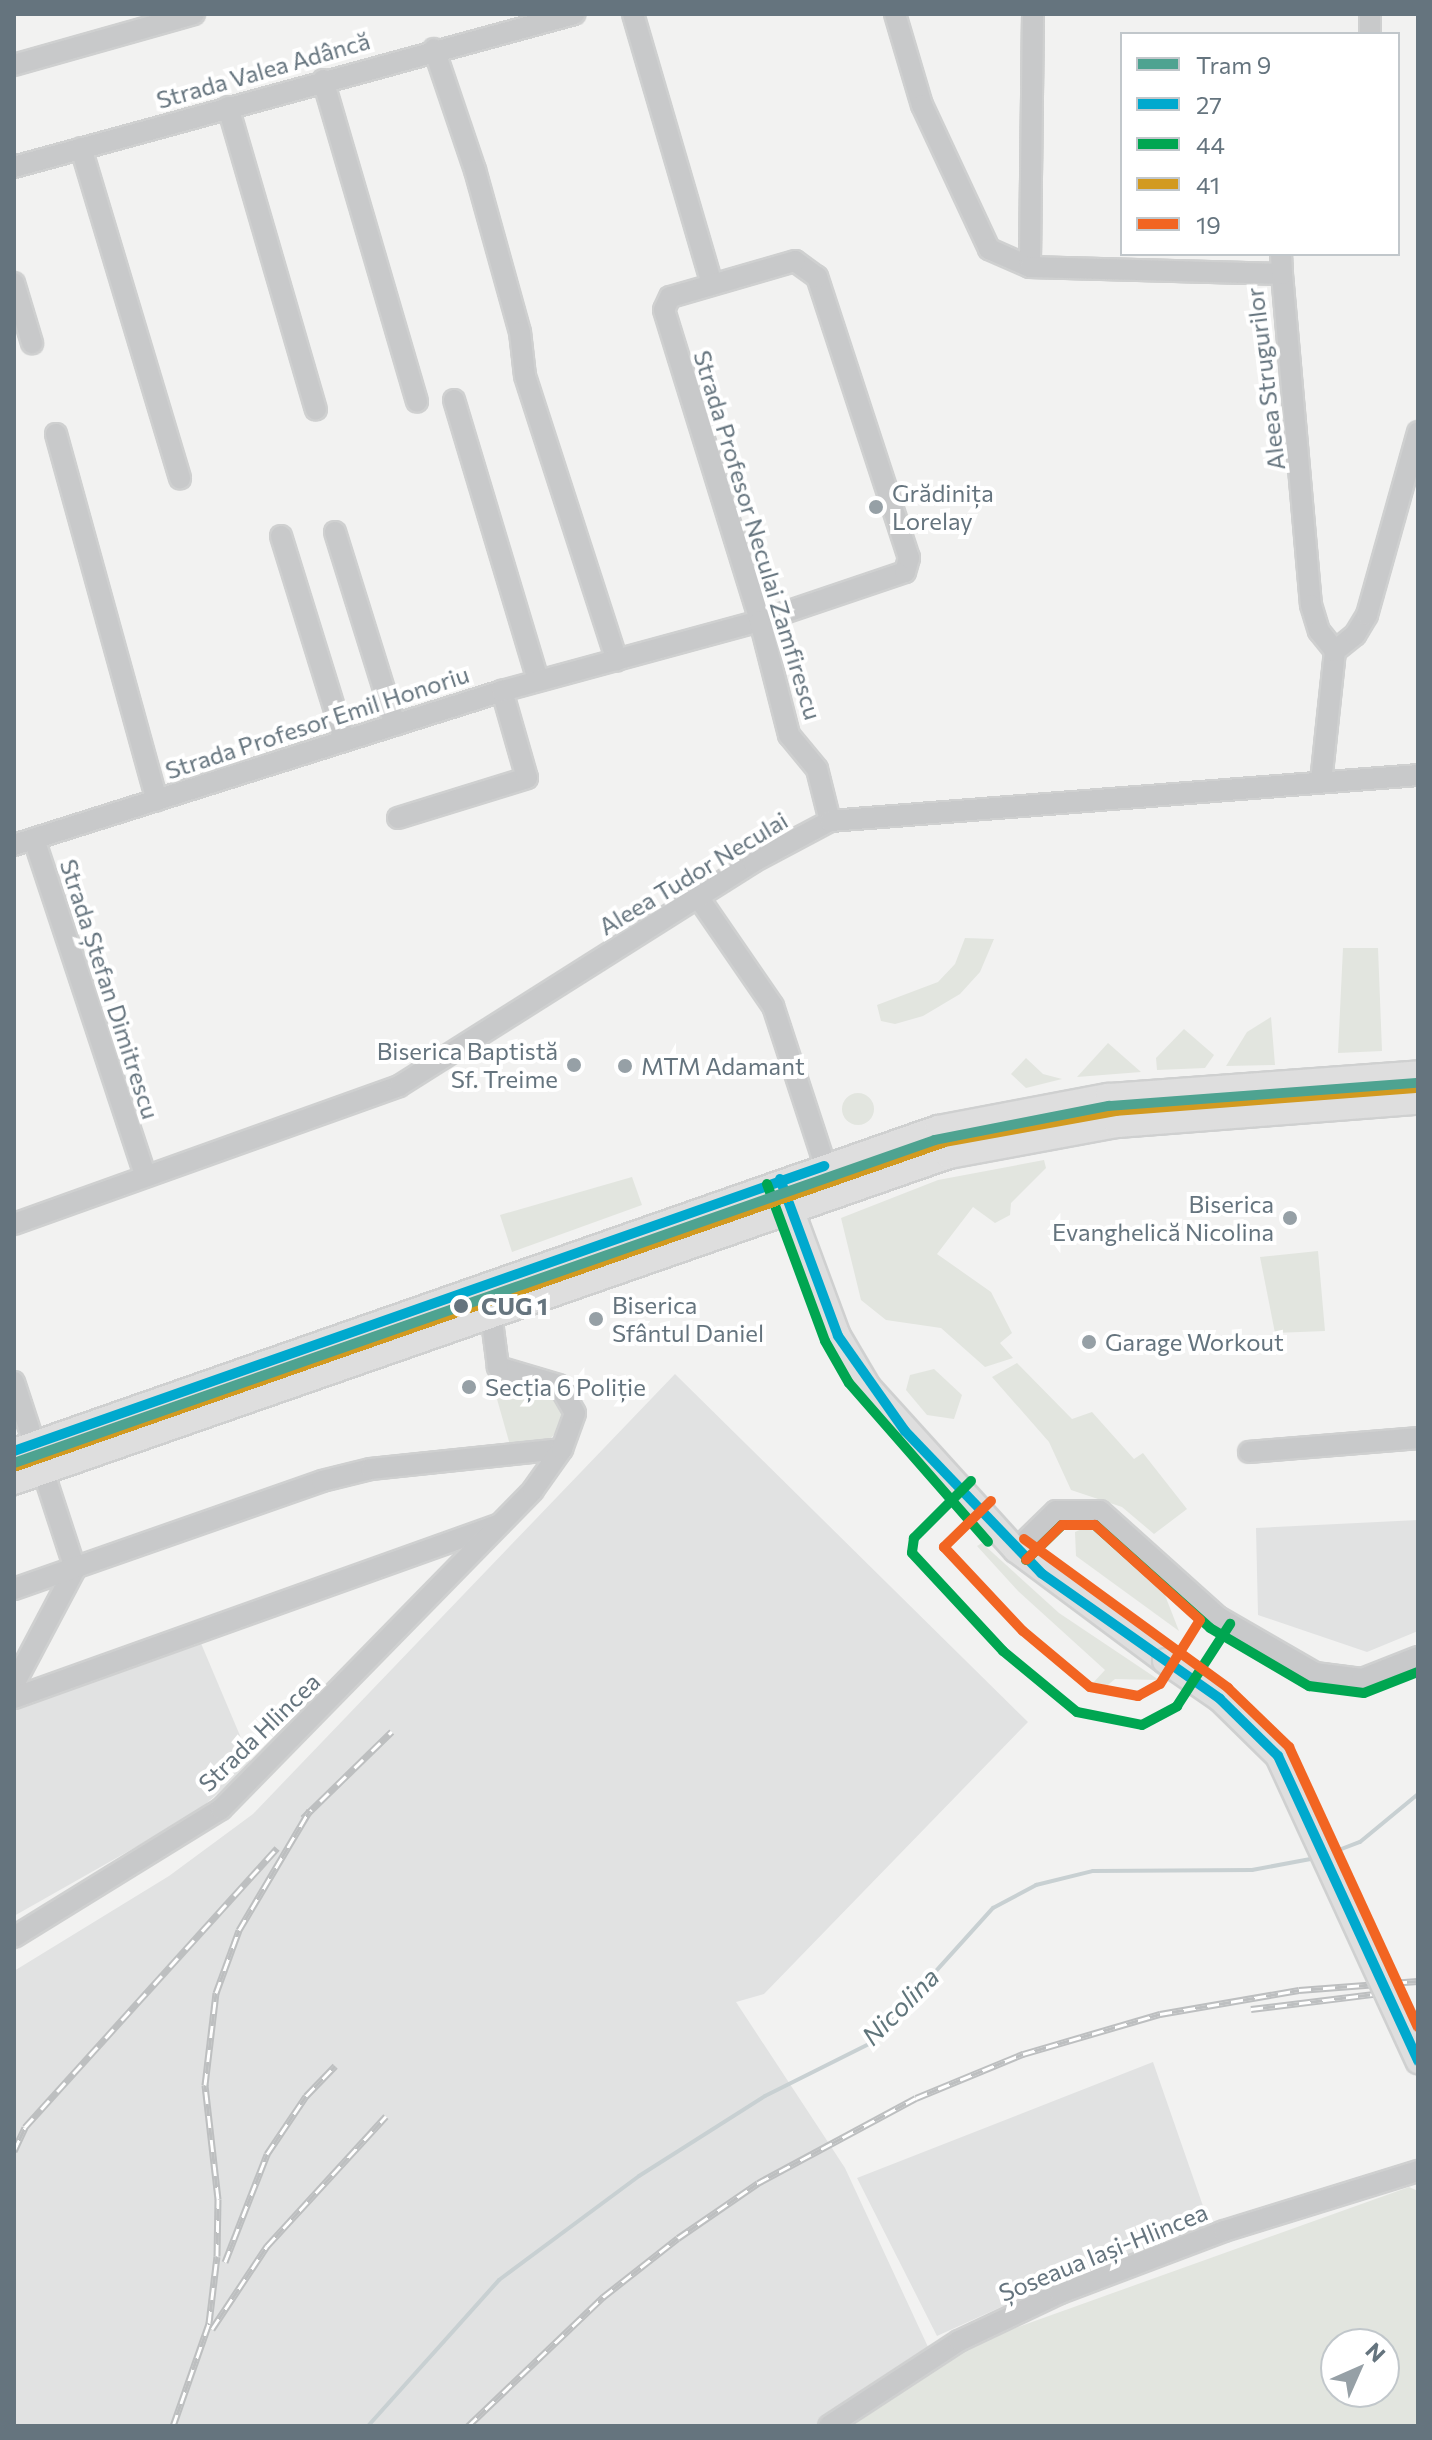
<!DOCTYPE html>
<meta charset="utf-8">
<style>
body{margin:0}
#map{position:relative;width:1432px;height:2440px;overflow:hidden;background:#f2f2f1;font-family:Commissioner,sans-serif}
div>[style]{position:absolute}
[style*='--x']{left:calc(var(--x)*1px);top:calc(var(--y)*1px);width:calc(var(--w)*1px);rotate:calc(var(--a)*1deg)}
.built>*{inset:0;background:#e1e2e2}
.green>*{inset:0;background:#e2e5df}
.round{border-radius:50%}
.stream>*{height:4px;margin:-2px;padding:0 2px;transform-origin:2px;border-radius:2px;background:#c8d0d2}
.roads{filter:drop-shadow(2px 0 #cfd0d0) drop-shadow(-2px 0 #cfd0d0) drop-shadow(0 2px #cfd0d0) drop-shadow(0 -2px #cfd0d0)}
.minor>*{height:20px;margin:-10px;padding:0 10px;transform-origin:10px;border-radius:10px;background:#c8c9ca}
.major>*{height:24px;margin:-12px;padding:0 12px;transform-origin:12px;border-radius:12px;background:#dedede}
.rail>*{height:7px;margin-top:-3.5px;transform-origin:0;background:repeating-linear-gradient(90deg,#fff 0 12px,#bdbfc0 0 24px);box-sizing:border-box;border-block:2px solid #bdbfc0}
.bridges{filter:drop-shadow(2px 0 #cfd0d0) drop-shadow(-2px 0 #cfd0d0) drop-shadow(0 2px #cfd0d0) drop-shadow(0 -2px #cfd0d0)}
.major-bridge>*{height:24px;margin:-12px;padding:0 12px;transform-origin:12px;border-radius:12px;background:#dedede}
.bus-1>*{height:10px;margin:-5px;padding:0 5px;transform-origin:5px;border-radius:5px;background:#00a9ce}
.bus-2>*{height:10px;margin:-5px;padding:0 5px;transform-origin:5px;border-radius:5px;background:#00a651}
.bus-3>*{height:10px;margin:-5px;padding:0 5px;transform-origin:5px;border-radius:5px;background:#d29a20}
.bus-4>*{height:10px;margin:-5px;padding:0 5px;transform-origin:5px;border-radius:5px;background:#f26522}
.tram-1>*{height:10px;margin:-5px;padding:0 5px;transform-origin:5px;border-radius:5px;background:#4ea391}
.dots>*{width:22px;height:22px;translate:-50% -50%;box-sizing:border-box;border:4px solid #fff;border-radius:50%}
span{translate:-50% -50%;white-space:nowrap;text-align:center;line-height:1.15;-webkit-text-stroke:8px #fff;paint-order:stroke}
.street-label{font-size:24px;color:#65747e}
.poi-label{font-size:24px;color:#65747e}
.left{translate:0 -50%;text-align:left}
.right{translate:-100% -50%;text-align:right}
.stop-label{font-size:24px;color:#65747e;font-weight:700}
.water-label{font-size:26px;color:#60757b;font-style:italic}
.frame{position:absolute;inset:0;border:16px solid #65747e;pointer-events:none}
.legend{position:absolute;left:1120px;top:32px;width:280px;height:224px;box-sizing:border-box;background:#fff;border:2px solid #c1c7cb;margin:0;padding:10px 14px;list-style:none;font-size:24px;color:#65747e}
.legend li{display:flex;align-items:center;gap:16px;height:40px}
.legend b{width:40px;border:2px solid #c1c7cb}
.north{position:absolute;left:1320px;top:2328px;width:80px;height:80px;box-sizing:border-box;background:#fff;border:2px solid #c1c7cb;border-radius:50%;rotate:45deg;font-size:22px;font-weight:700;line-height:32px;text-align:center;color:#65747e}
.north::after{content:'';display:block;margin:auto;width:28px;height:36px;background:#96a0a6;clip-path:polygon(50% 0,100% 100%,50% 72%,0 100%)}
</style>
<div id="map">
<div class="built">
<div style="clip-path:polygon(675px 1374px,1028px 1722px,764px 1994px,736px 2002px,845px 2168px,935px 2362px,833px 2426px,14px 2426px,14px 1971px,169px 1876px,253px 1814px)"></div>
<div style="clip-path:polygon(1418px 1520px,1418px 1631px,1367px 1652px,1258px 1615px,1256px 1528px)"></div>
<div style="clip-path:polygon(200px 1641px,252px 1764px,194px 1814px,14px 1916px,14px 1706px)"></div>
<div style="clip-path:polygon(1153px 2062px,1211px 2229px,1043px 2288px,937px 2336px,857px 2178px)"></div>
</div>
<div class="green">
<div style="clip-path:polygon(965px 938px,994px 939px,980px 972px,960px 994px,923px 1016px,895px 1024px,881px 1021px,877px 1005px,938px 982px,955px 964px)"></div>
<div style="clip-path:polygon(1343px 948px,1378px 948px,1382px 1051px,1338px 1053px)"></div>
<div style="clip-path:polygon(1271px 1017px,1275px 1065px,1226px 1066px,1247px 1032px)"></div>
<div style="clip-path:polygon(1184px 1029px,1214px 1055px,1205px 1068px,1157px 1070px,1156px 1058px)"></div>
<div style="clip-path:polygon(1108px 1043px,1141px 1072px,1077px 1077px)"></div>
<div style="clip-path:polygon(1026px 1058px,1043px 1074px,1062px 1079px,1026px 1088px,1011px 1074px)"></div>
<div class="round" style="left:842px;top:1093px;width:32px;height:32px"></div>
<div style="clip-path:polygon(1044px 1160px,1046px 1168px,1011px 1203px,1010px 1215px,995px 1223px,973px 1207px,937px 1254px,991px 1292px,1012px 1333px,1000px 1343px,1013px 1358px,985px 1367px,941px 1328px,886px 1320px,861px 1300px,841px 1218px,938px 1180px)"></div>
<div style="clip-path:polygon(632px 1177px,642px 1205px,512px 1252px,500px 1215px)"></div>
<div style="clip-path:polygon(1318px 1251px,1325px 1331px,1275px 1333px,1260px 1257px)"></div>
<div style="clip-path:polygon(1017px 1363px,1072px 1419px,1092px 1412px,1134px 1459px,1143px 1453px,1187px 1509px,1154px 1534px,1122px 1507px,1071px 1490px,1049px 1442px,992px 1377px)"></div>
<div style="clip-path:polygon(934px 1369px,962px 1395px,954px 1419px,927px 1415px,906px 1390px,910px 1375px)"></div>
<div style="clip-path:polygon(510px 1383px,549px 1391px,560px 1400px,566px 1424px,543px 1445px,510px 1445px,493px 1385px)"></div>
<div style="clip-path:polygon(1095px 1523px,1122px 1541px,1161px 1585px,1179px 1631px,1076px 1556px,1075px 1532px)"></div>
<div style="clip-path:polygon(982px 1543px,1059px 1613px,1159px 1680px,1115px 1679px,1103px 1689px,1092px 1684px,1105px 1670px,1018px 1591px,977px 1546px)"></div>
<div style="clip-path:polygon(evenodd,1409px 2187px,1418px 2191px,1418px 2426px,835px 2426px,962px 2347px,1409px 2187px,1336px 2344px,1384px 2344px,1384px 2392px,1336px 2392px,1336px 2344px)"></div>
</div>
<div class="stream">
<div style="--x:1331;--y:1853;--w:31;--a:-21"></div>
<div style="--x:1360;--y:1842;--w:75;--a:-39.6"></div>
<div style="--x:368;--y:2426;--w:196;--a:-48.1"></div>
<div style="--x:499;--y:2280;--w:174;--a:-36.6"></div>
<div style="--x:639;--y:2176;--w:149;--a:-32.4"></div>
<div style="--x:765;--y:2096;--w:119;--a:-26.6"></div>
<div style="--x:871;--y:2043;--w:182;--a:-47.9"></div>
<div style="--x:993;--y:1908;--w:49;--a:-28.1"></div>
<div style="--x:1036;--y:1885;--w:59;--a:-13.8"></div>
<div style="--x:1093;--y:1871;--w:159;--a:-0.4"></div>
<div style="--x:1252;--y:1870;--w:65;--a:-10.6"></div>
</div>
<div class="roads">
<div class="minor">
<div style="--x:633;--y:14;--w:281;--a:73.7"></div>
<div style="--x:895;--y:14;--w:95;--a:73.5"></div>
<div style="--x:922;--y:105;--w:159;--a:65"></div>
<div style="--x:989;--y:249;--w:45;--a:23.7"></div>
<div style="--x:1033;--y:14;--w:253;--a:90.7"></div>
<div style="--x:1030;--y:267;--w:252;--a:1.6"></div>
<div style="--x:1282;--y:274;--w:332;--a:85"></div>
<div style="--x:1311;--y:605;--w:27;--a:73"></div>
<div style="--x:1319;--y:631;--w:26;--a:51"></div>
<div style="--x:1335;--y:651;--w:131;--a:96.1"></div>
<div style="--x:1370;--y:34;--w:20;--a:-90"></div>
<div style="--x:434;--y:49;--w:128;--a:71.3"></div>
<div style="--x:475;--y:170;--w:168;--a:74.5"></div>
<div style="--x:520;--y:332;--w:44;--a:83.5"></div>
<div style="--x:525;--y:376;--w:299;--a:72.1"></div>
<div style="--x:14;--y:65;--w:187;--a:-15.8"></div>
<div style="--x:323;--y:80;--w:335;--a:73.7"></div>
<div style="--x:228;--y:107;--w:315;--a:73.8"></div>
<div style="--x:81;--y:148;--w:345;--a:73.3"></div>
<div style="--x:14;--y:167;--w:581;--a:-15.28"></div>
<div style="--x:1281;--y:254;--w:20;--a:87"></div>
<div style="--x:14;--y:283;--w:63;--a:73.3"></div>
<div style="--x:454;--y:400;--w:292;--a:73.3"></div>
<div style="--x:56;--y:434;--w:380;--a:74.6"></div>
<div style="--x:335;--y:532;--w:202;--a:72.7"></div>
<div style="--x:281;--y:536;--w:214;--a:72.8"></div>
<div style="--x:1335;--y:651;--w:26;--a:-39"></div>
<div style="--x:1355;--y:635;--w:23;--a:-59"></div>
<div style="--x:1367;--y:615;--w:190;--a:-74.4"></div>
<div style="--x:398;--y:818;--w:135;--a:-17.2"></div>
<div style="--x:527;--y:778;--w:91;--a:-106"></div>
<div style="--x:34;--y:839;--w:353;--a:71.7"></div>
<div style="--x:14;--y:845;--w:512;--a:-17.51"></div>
<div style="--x:502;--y:691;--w:267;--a:-15.2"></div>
<div style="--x:760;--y:621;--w:153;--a:-18.7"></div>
<div style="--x:905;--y:572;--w:15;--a:-74"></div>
<div style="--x:909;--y:558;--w:296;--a:-108.1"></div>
<div style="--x:817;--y:277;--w:27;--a:-144"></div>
<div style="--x:795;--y:261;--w:130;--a:163.9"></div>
<div style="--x:670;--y:297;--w:14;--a:115"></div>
<div style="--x:664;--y:310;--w:325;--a:72.8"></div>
<div style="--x:760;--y:621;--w:118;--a:75.7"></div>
<div style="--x:789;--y:735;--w:44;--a:50.5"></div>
<div style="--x:817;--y:769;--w:54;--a:76"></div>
<div style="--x:698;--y:897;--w:132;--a:55.5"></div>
<div style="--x:773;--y:1006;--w:197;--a:71.9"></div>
<div style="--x:14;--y:1224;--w:409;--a:-19.7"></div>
<div style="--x:399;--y:1086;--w:419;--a:-32.3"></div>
<div style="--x:753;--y:862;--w:87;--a:-28"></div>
<div style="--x:830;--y:821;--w:590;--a:-4.47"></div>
<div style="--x:14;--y:1382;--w:197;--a:71.9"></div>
<div style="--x:75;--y:1569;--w:130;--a:117.9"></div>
<div style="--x:1249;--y:1452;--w:170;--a:-4.7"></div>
<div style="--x:1016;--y:1550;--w:56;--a:-44.3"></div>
<div style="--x:1056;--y:1511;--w:44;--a:0"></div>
<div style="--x:1100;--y:1511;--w:159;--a:41.9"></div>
<div style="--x:1218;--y:1617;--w:112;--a:30"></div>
<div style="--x:1315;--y:1673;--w:47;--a:7.3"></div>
<div style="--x:1362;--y:1679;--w:60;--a:-21.4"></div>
<div style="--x:14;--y:1589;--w:326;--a:-19.3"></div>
<div style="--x:322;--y:1481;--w:50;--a:-13.8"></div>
<div style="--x:371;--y:1469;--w:192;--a:-6"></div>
<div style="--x:14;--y:1698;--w:516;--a:-19.7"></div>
<div style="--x:14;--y:1937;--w:243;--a:-31.7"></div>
<div style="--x:221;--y:1809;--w:446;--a:-45.6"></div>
<div style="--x:533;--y:1490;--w:50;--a:-54.7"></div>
<div style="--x:562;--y:1449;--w:38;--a:-70"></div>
<div style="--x:575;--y:1413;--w:32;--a:-120"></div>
<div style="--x:559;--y:1385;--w:64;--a:-163.6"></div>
<div style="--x:498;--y:1367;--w:53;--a:-97.5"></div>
<div style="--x:829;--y:2426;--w:155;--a:-33.2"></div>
<div style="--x:959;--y:2341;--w:112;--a:-25.4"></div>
<div style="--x:1060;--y:2293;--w:175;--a:-20.7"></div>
<div style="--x:1224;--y:2231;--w:203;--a:-17.2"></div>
</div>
<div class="major">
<div style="--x:785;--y:1193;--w:153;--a:69.7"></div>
<div style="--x:838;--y:1336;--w:59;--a:59.5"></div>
<div style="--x:868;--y:1387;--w:220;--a:47.8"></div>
<div style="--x:1016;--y:1550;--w:186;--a:36.7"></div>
<div style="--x:14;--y:1451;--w:979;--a:-19.27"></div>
<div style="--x:938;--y:1128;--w:173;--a:-10.7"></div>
<div style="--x:1108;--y:1096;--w:311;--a:-4.2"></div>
<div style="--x:14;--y:1482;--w:990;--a:-19.22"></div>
<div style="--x:949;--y:1156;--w:171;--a:-10.5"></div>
<div style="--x:1117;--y:1125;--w:302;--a:-4.4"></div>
</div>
</div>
<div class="rail">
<div style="--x:303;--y:1818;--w:124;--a:-44.3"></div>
<div style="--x:1251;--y:2009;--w:124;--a:-7"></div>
<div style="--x:14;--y:2151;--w:26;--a:-65"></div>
<div style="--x:25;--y:2127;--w:376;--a:-47.9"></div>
<div style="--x:225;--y:2262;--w:116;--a:-68.7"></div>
<div style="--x:267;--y:2154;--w:70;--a:-56.1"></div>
<div style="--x:306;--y:2096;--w:42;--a:-46"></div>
<div style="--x:212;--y:2329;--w:100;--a:-56.5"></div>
<div style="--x:267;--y:2246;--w:176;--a:-47.5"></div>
<div style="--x:173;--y:2426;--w:109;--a:-70.7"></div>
<div style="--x:209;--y:2323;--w:67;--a:-83.2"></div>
<div style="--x:217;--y:2256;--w:57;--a:-89"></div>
<div style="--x:218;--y:2199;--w:115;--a:-96.5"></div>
<div style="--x:205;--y:2085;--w:93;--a:-83.2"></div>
<div style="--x:216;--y:1993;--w:67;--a:-69.9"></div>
<div style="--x:239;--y:1930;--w:139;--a:-59.4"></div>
<div style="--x:468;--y:2426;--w:187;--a:-43.7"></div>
<div style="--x:603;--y:2297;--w:95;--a:-38.2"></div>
<div style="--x:678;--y:2238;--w:97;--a:-34.5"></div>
<div style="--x:758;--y:2183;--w:179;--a:-28.3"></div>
<div style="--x:916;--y:2098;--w:116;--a:-22.4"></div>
<div style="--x:1023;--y:2054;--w:143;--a:-16.3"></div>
<div style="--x:1160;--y:2014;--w:141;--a:-9.8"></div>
<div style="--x:1299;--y:1990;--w:119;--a:-4.3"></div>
</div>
<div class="bridges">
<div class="major-bridge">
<div style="--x:1165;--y:1661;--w:67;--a:34.6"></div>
<div style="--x:1220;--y:1699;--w:81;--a:44.5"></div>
<div style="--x:1278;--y:1756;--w:336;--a:65.3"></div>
</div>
</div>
<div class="bus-1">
<div style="--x:780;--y:1179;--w:167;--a:69.7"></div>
<div style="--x:838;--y:1336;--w:116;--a:54.8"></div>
<div style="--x:905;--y:1431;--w:197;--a:46.2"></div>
<div style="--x:1041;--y:1573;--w:219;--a:35.1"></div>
<div style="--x:1220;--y:1699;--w:81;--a:44.5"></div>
<div style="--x:1278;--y:1756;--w:336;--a:65.3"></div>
<div style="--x:14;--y:1451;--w:859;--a:-19.38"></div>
</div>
<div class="bus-2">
<div style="--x:767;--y:1184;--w:167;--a:69.7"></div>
<div style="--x:825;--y:1341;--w:48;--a:60.3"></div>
<div style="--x:849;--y:1383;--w:211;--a:48.8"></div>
<div style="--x:19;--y:1464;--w:859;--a:-19.38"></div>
<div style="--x:971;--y:1481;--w:81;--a:135"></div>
<div style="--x:914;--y:1538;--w:15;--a:98"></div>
<div style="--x:912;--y:1553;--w:134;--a:47.1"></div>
<div style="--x:1003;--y:1651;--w:96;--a:39.5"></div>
<div style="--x:1077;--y:1712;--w:66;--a:11.3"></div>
<div style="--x:1142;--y:1725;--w:40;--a:-28"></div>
<div style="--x:1177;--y:1706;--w:98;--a:-57.1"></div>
<div style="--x:1026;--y:1560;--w:50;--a:-44.2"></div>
<div style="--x:1062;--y:1525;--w:33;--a:0"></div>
<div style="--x:1095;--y:1525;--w:154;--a:41.8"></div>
<div style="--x:1210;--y:1628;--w:115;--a:30.4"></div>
<div style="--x:1309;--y:1686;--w:55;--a:7.3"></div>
<div style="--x:1364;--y:1693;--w:58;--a:-21.3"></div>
</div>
<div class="bus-3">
<div style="--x:14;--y:1467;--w:986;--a:-19.24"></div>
<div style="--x:945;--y:1142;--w:174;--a:-10.3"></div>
<div style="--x:1116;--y:1111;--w:302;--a:-4.4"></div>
</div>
<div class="bus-4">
<div style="--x:991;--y:1501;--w:66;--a:135.6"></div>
<div style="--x:944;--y:1547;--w:115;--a:46.8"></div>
<div style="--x:1023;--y:1631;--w:87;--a:39.9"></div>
<div style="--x:1090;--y:1687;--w:49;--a:10.6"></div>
<div style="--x:1138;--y:1696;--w:25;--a:-29"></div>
<div style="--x:1160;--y:1684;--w:75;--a:-58"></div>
<div style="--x:1200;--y:1620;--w:142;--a:-137.9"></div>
<div style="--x:1095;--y:1525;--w:33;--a:180"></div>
<div style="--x:1062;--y:1525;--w:50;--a:135.8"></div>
<div style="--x:1024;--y:1539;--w:253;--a:36.1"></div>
<div style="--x:1228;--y:1688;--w:85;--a:44"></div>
<div style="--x:1289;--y:1747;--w:308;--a:65.3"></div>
</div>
<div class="tram-1">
<div style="--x:14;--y:1463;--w:976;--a:-19.33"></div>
<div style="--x:935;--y:1140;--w:177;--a:-11.1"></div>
<div style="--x:1109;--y:1106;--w:310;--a:-4.3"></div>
</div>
<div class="dots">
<div style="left:876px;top:507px;background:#96a0a6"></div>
<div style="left:574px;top:1065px;background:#96a0a6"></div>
<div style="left:625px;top:1066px;background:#96a0a6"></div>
<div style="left:1290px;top:1218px;background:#96a0a6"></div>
<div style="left:461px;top:1306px;background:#65747e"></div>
<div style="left:596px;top:1319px;background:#96a0a6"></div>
<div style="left:1089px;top:1342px;background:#96a0a6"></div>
<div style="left:469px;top:1387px;background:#96a0a6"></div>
</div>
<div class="street-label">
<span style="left:263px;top:70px;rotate:-16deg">Strada Valea Adâncă</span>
<span style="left:1265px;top:379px;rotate:-97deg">Aleea Strugurilor</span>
<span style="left:758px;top:535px;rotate:73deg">Strada Profesor Neculai Zamfirescu</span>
<span style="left:317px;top:722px;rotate:-18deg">Strada Profesor Emil Honoriu</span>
<span style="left:693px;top:873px;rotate:-31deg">Aleea Tudor Neculai</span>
<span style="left:110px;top:989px;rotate:72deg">Strada Ștefan Dimitrescu</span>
<span style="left:259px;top:1732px;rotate:-44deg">Strada Hlincea</span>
<span style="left:1103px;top:2252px;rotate:-22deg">Șoseaua Iași-Hlincea</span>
</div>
<div class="poi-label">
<span class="left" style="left:892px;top:507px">Grădinița<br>Lorelay</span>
<span class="right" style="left:558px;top:1065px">Biserica Baptistă<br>Sf. Treime</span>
<span class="left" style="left:641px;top:1066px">MTM Adamant</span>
<span class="right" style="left:1274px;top:1218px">Biserica<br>Evanghelică Nicolina</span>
<span class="left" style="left:612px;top:1319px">Biserica<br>Sfântul Daniel</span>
<span class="left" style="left:1105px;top:1342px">Garage Workout</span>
<span class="left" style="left:485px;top:1387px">Secția 6 Poliție</span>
</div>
<div class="stop-label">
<span class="left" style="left:481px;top:1306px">CUG 1</span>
</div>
<div class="water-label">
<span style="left:900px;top:2006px;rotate:-45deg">Nicolina</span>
</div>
<div class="frame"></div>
<ul class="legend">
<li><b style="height:10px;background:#4ea391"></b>Tram 9</li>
<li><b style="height:10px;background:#00a9ce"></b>27</li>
<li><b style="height:10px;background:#00a651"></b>44</li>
<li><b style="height:10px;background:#d29a20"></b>41</li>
<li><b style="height:10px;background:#f26522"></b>19</li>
</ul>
<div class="north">N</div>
</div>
